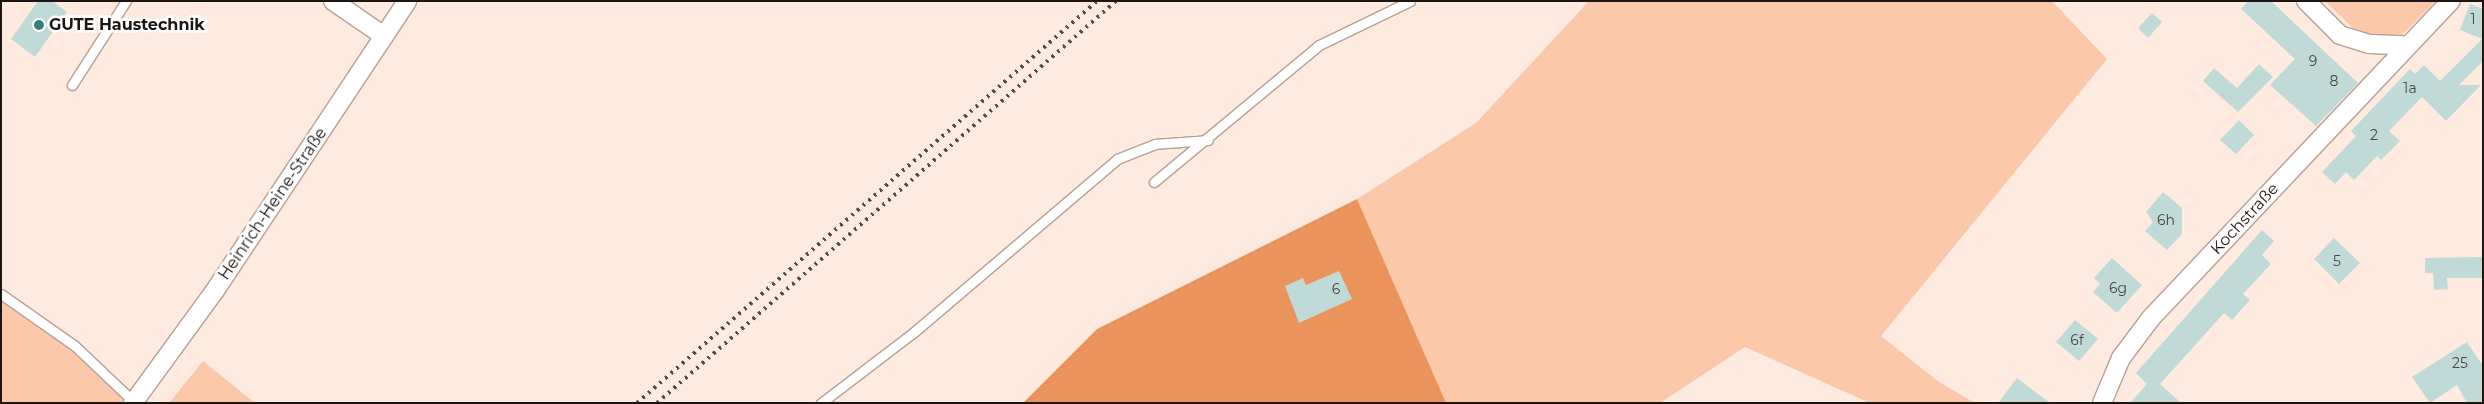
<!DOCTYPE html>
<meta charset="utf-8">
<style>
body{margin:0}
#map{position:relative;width:2484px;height:404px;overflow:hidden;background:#feeade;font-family:Montserrat,sans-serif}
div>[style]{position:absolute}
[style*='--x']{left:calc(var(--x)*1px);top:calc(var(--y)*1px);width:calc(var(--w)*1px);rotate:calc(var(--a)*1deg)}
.green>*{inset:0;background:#fbc8a9}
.forest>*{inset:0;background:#ea945b}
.building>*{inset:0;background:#c0dad8}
.roads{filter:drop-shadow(1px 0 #b4a196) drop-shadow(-1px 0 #b4a196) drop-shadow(0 1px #b4a196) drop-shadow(0 -1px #b4a196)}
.service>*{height:9px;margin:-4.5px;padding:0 4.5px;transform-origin:4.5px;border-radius:4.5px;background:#fff}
.minor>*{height:18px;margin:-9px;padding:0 9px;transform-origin:9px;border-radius:9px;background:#fff}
.rail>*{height:4px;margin-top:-2px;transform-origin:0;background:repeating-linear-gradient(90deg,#554b45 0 2.5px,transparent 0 7.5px)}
.dots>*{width:14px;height:14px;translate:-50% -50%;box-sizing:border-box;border:2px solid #fff;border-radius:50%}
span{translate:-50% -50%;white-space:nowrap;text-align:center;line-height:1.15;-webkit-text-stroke:5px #fff;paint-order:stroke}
.number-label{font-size:14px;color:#454643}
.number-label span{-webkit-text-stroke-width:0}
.poi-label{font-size:16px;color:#1c1511;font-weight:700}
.left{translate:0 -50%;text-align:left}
.street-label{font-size:16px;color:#1c1511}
.frame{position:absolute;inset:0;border:2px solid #1c1511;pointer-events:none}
</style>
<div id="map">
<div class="green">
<div style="clip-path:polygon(1589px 1px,2052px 1px,2107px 59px,1881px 336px,1939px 382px,1975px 403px,1870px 403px,1745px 347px,1660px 403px,1446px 403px,1357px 199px,1476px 123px)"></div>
<div style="clip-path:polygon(2325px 1px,2436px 1px,2400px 37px,2362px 37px)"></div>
<div style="clip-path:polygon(1px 294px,55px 331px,133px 403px,1px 403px)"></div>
<div style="clip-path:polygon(203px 361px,255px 403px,169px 403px)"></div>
</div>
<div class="forest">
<div style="clip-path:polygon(1357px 199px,1446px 403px,1023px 403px,1097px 329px)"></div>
</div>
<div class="building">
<div style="clip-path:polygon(38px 1px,52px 1px,67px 12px,35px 57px,11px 39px)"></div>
<div style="clip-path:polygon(2248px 1px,2271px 1px,2358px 83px,2316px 126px,2270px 85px,2295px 59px,2241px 9px)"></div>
<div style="clip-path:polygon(2470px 4px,2483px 9px,2483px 61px,2459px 85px,2481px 85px,2446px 121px,2422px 97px,2389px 131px,2400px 141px,2381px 160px,2377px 156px,2354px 180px,2346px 172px,2335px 184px,2322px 172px,2356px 136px,2351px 131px,2410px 69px,2415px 74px,2424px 65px,2440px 81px,2482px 39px,2460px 30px)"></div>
<div style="clip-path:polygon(2152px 13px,2162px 22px,2148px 38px,2138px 28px)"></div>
<div style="clip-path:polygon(2259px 64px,2273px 77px,2238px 112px,2203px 81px,2214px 68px,2237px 88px)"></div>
<div style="clip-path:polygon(2239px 120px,2254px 135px,2236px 154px,2220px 140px)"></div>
<div style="clip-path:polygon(2163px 192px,2182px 208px,2182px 234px,2167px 250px,2145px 231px,2153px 222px,2146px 212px)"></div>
<div style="clip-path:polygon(2262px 230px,2274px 241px,2262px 255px,2271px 264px,2243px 294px,2250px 300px,2232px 320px,2224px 313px,2160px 384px,2181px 403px,2130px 403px,2147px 384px,2136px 373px)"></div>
<div style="clip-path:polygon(2334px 238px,2360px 263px,2339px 284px,2314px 259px)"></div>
<div style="clip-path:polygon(2483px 257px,2483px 278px,2447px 278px,2448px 289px,2434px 290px,2433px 273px,2425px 273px,2425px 258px)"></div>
<div style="clip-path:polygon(2112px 258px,2142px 285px,2117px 313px,2093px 292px,2100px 284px,2094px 278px)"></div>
<div style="clip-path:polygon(1339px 271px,1352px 299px,1299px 323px,1285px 286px,1303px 278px,1306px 285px)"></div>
<div style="clip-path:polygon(2075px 320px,2098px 339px,2079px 361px,2056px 342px)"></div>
<div style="clip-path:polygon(2467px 342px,2483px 366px,2483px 403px,2467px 403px,2457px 385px,2430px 403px,2412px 377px)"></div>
<div style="clip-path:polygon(2017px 378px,2050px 403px,1998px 403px)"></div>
</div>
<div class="roads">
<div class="service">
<div style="--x:72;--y:85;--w:100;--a:-57.3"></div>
<div style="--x:1154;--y:182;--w:214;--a:-39.7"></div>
<div style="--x:1319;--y:45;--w:101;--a:-25.8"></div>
<div style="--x:1;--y:294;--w:90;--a:35.1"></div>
<div style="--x:75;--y:346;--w:81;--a:43.5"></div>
<div style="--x:821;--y:403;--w:117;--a:-37.4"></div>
<div style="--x:914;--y:332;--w:267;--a:-40.4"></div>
<div style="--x:1117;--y:159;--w:41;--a:-21.5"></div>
<div style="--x:1155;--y:144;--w:53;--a:-4.3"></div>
</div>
<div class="minor">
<div style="--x:333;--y:1;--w:62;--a:34.5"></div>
<div style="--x:2306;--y:1;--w:48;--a:45"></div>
<div style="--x:2340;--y:35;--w:30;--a:17"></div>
<div style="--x:2369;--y:44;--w:35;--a:2"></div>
<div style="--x:133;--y:403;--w:137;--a:-53.9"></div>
<div style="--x:214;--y:292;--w:349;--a:-56.4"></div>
<div style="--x:2102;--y:403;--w:49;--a:-67.1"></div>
<div style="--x:2121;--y:358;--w:50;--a:-53.1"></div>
<div style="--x:2151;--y:318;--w:436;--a:-46.6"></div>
</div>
</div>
<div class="rail">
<div style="--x:637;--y:403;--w:611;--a:-41.15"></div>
<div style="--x:657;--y:403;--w:610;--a:-41.21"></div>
</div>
<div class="dots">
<div style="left:39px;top:25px;background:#367f7c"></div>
</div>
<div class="number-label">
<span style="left:2473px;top:19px">1</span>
<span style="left:2313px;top:61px">9</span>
<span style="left:2334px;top:81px">8</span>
<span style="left:2410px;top:88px">1a</span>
<span style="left:2374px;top:135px">2</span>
<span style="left:2166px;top:220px">6h</span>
<span style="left:2337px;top:261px">5</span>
<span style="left:2118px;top:288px">6g</span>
<span style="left:1336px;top:289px">6</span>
<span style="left:2077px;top:340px">6f</span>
<span style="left:2460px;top:363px">25</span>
</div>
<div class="poi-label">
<span class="left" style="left:49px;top:25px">GUTE Haustechnik</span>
</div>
<div class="street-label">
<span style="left:273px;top:204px;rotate:-56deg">Heinrich-Heine-Straße</span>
<span style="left:2245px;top:219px;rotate:-47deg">Kochstraße</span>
</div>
<div class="frame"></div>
</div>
